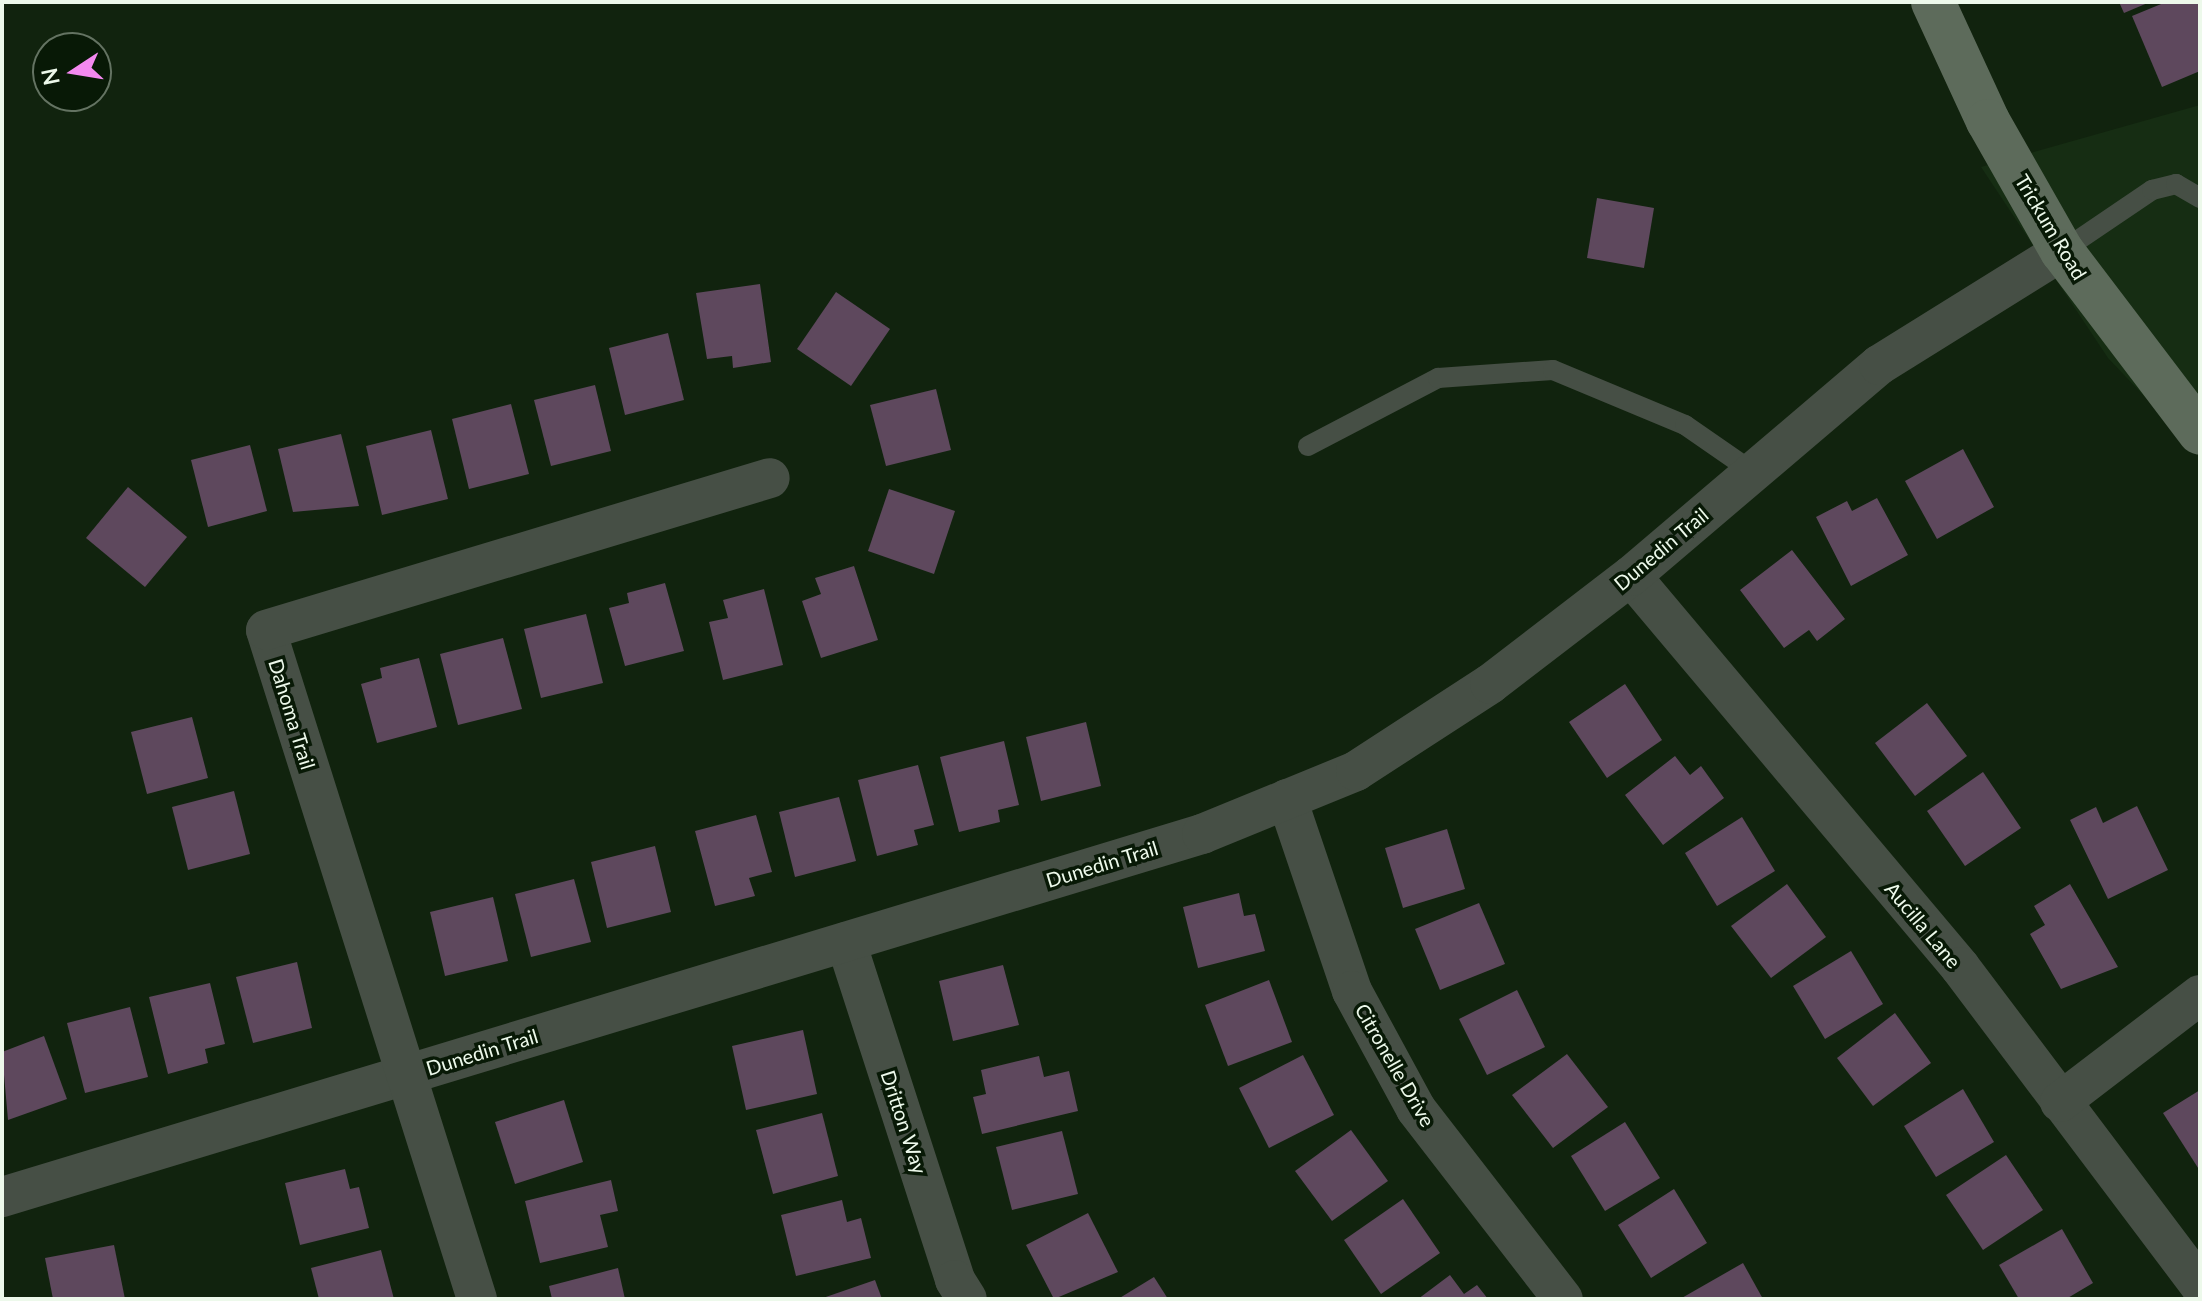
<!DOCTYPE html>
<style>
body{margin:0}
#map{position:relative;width:2202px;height:1301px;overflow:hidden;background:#11230e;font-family:Lato,sans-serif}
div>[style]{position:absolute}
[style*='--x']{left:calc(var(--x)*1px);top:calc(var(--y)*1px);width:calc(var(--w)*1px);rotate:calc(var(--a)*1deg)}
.built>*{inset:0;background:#162d13}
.building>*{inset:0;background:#5e485d}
.lane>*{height:20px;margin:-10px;padding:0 10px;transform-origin:10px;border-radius:10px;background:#464f45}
.street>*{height:40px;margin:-20px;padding:0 20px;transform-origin:20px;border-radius:20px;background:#464f45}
.secondary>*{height:44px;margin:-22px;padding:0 22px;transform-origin:22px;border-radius:22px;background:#5d6b5b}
span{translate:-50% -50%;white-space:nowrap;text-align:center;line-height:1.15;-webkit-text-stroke:7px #081906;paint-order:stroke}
.street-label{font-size:20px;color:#edf9eb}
.frame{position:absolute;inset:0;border:4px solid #edf9eb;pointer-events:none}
.north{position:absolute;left:32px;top:32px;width:80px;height:80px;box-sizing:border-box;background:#081906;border:2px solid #647362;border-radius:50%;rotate:258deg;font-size:22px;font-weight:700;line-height:32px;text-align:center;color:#edf9eb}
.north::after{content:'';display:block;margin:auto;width:28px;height:36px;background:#f489f0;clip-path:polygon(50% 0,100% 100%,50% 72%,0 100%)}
</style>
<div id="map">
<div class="built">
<div style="clip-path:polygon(2200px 105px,2200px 455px,2108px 358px,1981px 167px)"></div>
</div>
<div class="building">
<div style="clip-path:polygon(2119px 2px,2150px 2px,2124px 13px)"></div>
<div style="clip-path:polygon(2166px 2px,2200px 2px,2200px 71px,2162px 87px,2132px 16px)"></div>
<div style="clip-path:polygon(1597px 198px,1654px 208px,1644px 268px,1587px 258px)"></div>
<div style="clip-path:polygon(760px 284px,771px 362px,733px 368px,732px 356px,707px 359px,696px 293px)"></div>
<div style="clip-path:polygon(836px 292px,890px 329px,851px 386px,797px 349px)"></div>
<div style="clip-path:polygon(668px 333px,684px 400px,625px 415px,609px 348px)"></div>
<div style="clip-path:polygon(595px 385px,611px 451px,551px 466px,534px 400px)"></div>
<div style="clip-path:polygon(936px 389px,951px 450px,886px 466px,870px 405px)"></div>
<div style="clip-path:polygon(511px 404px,529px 474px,469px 489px,452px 419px)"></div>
<div style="clip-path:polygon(431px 430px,448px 499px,382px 515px,366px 446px)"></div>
<div style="clip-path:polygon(341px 434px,359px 506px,293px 512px,278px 449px)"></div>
<div style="clip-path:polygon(250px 445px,267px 511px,208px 527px,191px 460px)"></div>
<div style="clip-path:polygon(1963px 449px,1994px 507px,1937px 539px,1905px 481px)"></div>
<div style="clip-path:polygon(128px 487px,187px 537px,145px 587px,86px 538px)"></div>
<div style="clip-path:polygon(889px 489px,955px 511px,934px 574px,868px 551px)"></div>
<div style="clip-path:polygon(1877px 498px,1908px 555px,1851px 586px,1816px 517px,1847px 501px,1852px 511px)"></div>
<div style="clip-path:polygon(1792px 550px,1845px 619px,1817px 641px,1809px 630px,1784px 648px,1740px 590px)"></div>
<div style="clip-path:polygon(854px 566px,878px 640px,821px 658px,802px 601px,821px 594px,815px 578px)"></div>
<div style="clip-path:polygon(665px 583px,684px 651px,625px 666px,609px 608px,629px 603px,627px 593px)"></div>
<div style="clip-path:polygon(764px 589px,783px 665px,723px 680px,709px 622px,728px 618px,723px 600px)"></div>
<div style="clip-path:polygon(586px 614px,603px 683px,541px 698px,524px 629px)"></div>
<div style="clip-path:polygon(503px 638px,522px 709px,458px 725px,440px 654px)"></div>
<div style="clip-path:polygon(419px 658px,437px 727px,377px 743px,361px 684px,382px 678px,380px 668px)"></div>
<div style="clip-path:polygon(1625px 684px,1662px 740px,1607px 778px,1569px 722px)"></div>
<div style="clip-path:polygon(1927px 703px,1967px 756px,1915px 796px,1875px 743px)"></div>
<div style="clip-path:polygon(192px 717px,208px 778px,147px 794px,131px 732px)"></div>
<div style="clip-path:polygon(1086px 722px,1101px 786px,1041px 801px,1026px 737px)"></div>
<div style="clip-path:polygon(1004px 741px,1019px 805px,998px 810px,1000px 822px,959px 832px,940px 757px)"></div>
<div style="clip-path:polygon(1675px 756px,1690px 775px,1701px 766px,1724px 798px,1663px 845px,1625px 795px)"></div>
<div style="clip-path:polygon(918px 765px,934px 825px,914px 830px,918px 845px,877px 856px,858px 780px)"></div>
<div style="clip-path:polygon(1983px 772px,2021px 828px,1965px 866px,1927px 811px)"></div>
<div style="clip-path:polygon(234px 791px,250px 854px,188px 870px,172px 807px)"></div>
<div style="clip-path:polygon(839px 797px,856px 861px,795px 877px,779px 812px)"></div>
<div style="clip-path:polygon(2137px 806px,2168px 870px,2108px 899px,2070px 820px,2096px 807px,2103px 823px)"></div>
<div style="clip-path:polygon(756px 815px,772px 872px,749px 878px,755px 896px,715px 906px,695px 831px)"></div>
<div style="clip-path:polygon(1742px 817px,1775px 871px,1717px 906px,1685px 853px)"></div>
<div style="clip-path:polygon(1447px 829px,1465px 889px,1403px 908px,1385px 848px)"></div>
<div style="clip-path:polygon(655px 846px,671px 912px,607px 928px,591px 862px)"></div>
<div style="clip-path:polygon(574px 879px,591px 942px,531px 957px,515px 894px)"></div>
<div style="clip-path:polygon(1787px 884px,1826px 937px,1771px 978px,1731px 926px)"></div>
<div style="clip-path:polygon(2070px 884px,2118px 967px,2061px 989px,2030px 934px,2045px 925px,2034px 906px)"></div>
<div style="clip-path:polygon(1239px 893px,1244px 916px,1255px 914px,1265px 951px,1198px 968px,1183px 907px)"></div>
<div style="clip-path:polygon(493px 897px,508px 961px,445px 976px,430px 912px)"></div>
<div style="clip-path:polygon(1479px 903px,1505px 964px,1440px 990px,1415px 929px)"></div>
<div style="clip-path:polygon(1851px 951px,1883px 1004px,1825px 1039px,1793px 986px)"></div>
<div style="clip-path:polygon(297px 962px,312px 1028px,253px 1043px,236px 977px)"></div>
<div style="clip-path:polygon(1003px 965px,1019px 1025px,953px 1041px,939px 981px)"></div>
<div style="clip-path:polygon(1269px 980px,1292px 1042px,1228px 1066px,1205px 1005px)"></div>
<div style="clip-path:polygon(210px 983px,225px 1044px,205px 1049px,208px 1063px,168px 1074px,149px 997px)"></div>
<div style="clip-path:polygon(1517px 990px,1545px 1047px,1487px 1075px,1459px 1019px)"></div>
<div style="clip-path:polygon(130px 1007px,148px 1077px,85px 1093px,67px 1023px)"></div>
<div style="clip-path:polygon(1895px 1013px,1931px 1063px,1873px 1106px,1837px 1058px)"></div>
<div style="clip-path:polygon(803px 1030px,817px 1094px,746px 1110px,732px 1046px)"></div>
<div style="clip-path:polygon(44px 1036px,67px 1099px,8px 1120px,2px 1052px)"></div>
<div style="clip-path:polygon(1567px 1054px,1608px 1107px,1553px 1148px,1512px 1095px)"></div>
<div style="clip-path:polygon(1303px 1055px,1334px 1115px,1269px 1148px,1239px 1088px)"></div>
<div style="clip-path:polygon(1039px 1056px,1044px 1077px,1069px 1071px,1078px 1111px,982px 1134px,973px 1097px,986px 1094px,981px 1070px)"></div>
<div style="clip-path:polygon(1963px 1089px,1994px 1142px,1936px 1177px,1904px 1126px)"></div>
<div style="clip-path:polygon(2200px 1090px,2200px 1171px,2163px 1113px)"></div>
<div style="clip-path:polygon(564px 1100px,583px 1162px,515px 1184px,495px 1122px)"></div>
<div style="clip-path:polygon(822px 1113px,838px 1176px,773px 1194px,756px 1130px)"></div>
<div style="clip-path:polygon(1625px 1122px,1660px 1178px,1605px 1211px,1571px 1156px)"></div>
<div style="clip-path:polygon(1351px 1130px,1388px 1181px,1332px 1221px,1295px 1171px)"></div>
<div style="clip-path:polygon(1062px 1131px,1078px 1194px,1012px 1210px,996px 1147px)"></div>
<div style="clip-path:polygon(2006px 1155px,2043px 1210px,1983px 1250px,1946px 1195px)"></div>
<div style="clip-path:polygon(345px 1169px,350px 1189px,359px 1187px,369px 1228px,300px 1245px,285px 1183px)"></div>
<div style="clip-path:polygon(611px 1180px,618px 1211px,600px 1215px,608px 1247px,540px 1263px,525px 1201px)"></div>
<div style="clip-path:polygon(1674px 1189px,1707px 1243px,1651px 1278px,1618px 1225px)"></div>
<div style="clip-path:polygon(1403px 1199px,1440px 1253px,1381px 1294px,1344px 1240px)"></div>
<div style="clip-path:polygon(842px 1200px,847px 1222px,861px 1218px,871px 1258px,796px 1276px,781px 1215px)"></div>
<div style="clip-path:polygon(1088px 1213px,1118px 1272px,1054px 1299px,1026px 1245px)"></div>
<div style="clip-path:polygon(2062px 1229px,2093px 1283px,2066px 1299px,2019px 1299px,1999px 1265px)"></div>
<div style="clip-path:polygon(114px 1245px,125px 1299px,53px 1299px,45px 1258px)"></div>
<div style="clip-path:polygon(381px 1250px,394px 1299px,319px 1299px,311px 1268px)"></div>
<div style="clip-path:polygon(1743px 1263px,1763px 1299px,1680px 1299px)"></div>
<div style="clip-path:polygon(618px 1268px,625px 1299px,552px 1299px,549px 1286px)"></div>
<div style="clip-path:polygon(1450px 1275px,1464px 1294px,1477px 1285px,1488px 1299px,1418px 1299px)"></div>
<div style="clip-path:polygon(1154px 1277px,1168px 1299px,1118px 1299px)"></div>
<div style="clip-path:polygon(875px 1280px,882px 1299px,820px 1299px)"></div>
</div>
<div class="lane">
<div style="--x:2062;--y:251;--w:109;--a:-34.1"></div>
<div style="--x:2152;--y:190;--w:25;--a:-14"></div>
<div style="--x:2176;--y:184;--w:28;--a:30"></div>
<div style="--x:1308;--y:446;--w:147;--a:-27.6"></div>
<div style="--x:1438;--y:378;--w:115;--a:-4"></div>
<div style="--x:1553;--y:370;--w:143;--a:22.6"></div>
<div style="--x:1685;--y:425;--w:83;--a:34.7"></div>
</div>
<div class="street">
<div style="--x:1631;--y:576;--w:511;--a:49.92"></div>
<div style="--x:1960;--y:967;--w:399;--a:53"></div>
<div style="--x:1287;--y:799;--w:203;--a:71.3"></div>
<div style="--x:1352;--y:991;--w:134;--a:61.5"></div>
<div style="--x:1416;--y:1109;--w:240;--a:52.3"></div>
<div style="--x:846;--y:942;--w:355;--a:72.1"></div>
<div style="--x:955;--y:1280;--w:22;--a:58"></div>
<div style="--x:2060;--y:1102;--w:176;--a:-37.4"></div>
<div style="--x:2;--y:1197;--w:1254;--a:-16.83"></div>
<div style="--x:1202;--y:834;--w:166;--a:-22.2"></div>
<div style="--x:1356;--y:771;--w:160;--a:-33"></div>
<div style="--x:1490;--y:684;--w:178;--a:-37.5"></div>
<div style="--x:1631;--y:576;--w:326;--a:-40.4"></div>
<div style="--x:1879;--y:365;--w:216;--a:-31.9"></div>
<div style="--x:477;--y:1299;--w:701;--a:-107.51"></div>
<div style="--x:266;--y:630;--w:526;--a:-16.78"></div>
</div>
<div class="secondary">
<div style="--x:1933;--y:2;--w:131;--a:65.2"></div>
<div style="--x:1988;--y:121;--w:150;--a:60.4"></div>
<div style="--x:2062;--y:251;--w:228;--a:52.8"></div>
</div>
<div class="street-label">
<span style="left:2051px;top:227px;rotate:59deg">Trickum Road</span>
<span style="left:1661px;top:549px;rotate:-40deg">Dunedin Trail</span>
<span style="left:292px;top:714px;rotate:73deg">Dahoma Trail</span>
<span style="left:1102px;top:864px;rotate:-17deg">Dunedin Trail</span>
<span style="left:1923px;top:925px;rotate:50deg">Aucilla Lane</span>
<span style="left:482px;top:1052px;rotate:-17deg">Dunedin Trail</span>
<span style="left:1395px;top:1065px;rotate:60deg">Citronelle Drive</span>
<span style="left:904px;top:1122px;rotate:72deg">Dritton Way</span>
</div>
<div class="frame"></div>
<div class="north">N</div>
</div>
